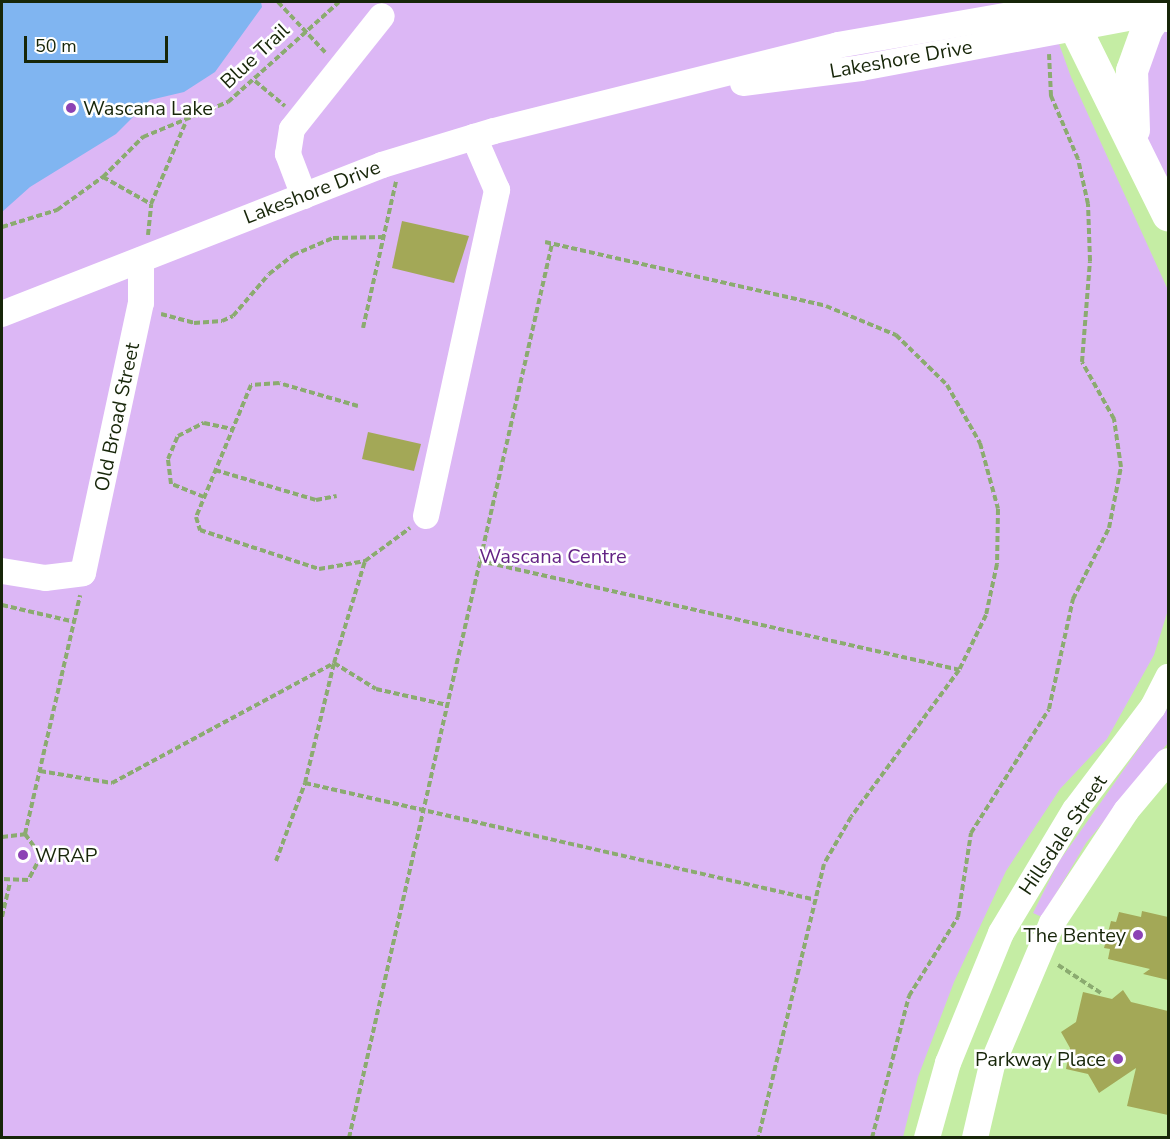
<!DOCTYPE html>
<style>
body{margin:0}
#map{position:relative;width:1170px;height:1139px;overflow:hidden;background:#c5eda4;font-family:"Nunito Sans",sans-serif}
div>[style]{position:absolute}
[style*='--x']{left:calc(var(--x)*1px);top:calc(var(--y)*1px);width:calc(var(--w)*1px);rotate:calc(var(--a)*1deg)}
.green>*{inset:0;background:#dcb7f5}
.water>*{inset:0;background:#80b5f1}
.building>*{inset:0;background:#a3a857}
.path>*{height:4px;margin-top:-2px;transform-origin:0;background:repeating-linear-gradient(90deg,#8bab70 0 6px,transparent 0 9px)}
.minor>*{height:26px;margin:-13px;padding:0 13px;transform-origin:13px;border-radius:13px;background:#fff}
.major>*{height:32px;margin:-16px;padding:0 16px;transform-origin:16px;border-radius:16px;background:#fff}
.dots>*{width:16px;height:16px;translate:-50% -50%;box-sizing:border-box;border:3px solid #fff;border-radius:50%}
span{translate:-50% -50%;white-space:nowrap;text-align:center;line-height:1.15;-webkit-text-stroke:5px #fff;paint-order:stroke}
.street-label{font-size:20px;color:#172609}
.poi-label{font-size:20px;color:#172609}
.left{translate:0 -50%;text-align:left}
.right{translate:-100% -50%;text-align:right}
.park-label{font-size:20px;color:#642385}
.frame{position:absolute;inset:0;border:3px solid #172609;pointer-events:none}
.scale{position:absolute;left:24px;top:36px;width:144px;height:27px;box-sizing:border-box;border:3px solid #172609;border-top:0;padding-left:8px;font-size:18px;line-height:21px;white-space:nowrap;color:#172609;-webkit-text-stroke:4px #fff;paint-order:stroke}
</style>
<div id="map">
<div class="green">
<div style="clip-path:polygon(2px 2px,1044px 2px,1071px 77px,1168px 290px,1168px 610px,1154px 655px,1107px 739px,1060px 789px,1006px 871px,954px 982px,918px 1077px,903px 1137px,2px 1138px)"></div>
<div style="clip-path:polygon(1158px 28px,1168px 30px,1168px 186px,1142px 126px,1141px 53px)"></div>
<div style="clip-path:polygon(1168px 707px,1168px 743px,1086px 843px,1042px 917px,1033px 913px,1058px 863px)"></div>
</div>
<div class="water">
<div style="clip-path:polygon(2px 2px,261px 2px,262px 7px,215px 72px,184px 92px,150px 100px,116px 134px,30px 187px,2px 212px)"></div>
</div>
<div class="building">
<div style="clip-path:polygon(402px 221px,469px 236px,454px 283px,392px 268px)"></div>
<div style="clip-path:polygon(368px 432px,421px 444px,414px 471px,362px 459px)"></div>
<div style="clip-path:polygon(1142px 911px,1168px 917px,1168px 980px,1143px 974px,1150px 969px,1108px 959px,1110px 949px,1104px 948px,1111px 921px,1116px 922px,1119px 912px,1141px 917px)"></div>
<div style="clip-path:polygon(1123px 990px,1131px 1002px,1168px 1011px,1168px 1115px,1127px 1106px,1136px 1068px,1099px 1093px,1088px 1074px,1066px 1069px,1070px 1048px,1061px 1032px,1076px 1022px,1083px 992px,1112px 999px)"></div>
</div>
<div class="path">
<div style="--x:278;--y:2;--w:69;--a:46.8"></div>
<div style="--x:255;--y:81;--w:39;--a:40"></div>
<div style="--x:103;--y:177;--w:55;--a:29.4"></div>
<div style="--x:2;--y:227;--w:58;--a:-17.2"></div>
<div style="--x:57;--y:210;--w:57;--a:-35.7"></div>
<div style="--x:103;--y:177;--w:57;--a:-45"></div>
<div style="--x:143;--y:137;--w:92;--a:-22.4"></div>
<div style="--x:228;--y:102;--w:149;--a:-42"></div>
<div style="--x:148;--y:235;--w:31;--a:-84"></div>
<div style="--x:151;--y:204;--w:87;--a:-67"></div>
<div style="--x:545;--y:242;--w:288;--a:12.8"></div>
<div style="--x:826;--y:306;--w:76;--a:22.5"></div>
<div style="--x:896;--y:335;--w:71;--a:44.4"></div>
<div style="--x:947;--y:385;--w:67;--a:60.4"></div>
<div style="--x:980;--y:443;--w:68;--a:74.7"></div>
<div style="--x:998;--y:509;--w:55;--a:91"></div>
<div style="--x:997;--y:564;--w:52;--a:102.2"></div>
<div style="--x:986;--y:615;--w:61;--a:116.1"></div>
<div style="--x:959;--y:670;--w:182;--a:126.3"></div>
<div style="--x:851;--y:817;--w:54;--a:119.9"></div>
<div style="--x:824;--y:864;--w:282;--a:103.5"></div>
<div style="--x:161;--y:314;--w:34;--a:15"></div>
<div style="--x:194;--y:323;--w:28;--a:-4"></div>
<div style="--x:222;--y:321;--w:12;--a:-24"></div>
<div style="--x:233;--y:316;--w:55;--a:-49.4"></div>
<div style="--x:269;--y:274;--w:31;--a:-38"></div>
<div style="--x:293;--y:255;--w:43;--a:-23"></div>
<div style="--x:333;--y:238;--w:51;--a:-1.1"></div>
<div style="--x:363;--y:328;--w:150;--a:-77.3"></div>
<div style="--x:358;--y:406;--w:82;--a:-163.8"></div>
<div style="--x:279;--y:383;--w:28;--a:176"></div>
<div style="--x:251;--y:385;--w:143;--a:112.6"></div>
<div style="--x:196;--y:517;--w:14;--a:73"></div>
<div style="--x:200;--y:530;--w:125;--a:18.1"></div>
<div style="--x:319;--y:569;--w:47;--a:-9.9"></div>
<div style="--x:215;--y:470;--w:105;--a:16.5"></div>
<div style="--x:316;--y:500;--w:21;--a:-11"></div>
<div style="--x:204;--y:497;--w:35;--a:-158"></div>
<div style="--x:171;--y:484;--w:25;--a:-97"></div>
<div style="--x:168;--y:459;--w:25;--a:-67"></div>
<div style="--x:178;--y:436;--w:29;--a:-27"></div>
<div style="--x:204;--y:423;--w:30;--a:12"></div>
<div style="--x:480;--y:561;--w:491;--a:12.8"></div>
<div style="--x:2;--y:605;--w:75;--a:13.1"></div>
<div style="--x:40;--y:771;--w:73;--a:9.5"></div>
<div style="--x:112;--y:783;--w:252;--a:-28.4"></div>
<div style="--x:334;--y:663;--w:107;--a:-73.1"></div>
<div style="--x:365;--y:561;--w:56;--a:-36.3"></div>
<div style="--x:305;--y:783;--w:520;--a:12.89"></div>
<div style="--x:25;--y:834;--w:245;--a:-77"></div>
<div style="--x:2;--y:837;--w:23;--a:-7"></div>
<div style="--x:25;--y:834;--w:27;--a:54"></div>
<div style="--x:41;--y:856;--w:27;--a:118"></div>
<div style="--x:28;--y:880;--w:26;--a:-178"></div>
<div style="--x:276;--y:861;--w:83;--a:-69.6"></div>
<div style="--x:305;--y:783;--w:123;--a:-76.4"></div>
<div style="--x:334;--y:663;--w:49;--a:31.8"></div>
<div style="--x:376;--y:689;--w:73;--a:12.7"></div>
<div style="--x:2;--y:917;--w:35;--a:-77"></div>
<div style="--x:1058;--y:965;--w:51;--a:33.1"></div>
<div style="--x:349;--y:1138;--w:917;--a:-77.21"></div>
<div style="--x:872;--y:1138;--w:147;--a:-75.4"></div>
<div style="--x:909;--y:996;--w:93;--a:-58.2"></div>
<div style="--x:958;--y:917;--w:85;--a:-81.2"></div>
<div style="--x:971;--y:833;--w:146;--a:-57.8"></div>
<div style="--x:1049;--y:709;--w:113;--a:-77.7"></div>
<div style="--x:1073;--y:599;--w:80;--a:-63.1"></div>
<div style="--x:1109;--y:528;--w:62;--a:-78.9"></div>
<div style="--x:1121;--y:467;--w:49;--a:-98.3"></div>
<div style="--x:1114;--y:419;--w:65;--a:-119.3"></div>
<div style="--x:1082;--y:362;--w:101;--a:-85.5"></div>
<div style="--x:1090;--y:261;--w:57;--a:-92"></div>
<div style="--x:1088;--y:204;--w:46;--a:-102.5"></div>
<div style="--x:1078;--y:159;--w:69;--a:-113.2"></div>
<div style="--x:1051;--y:96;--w:42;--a:-92.7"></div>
</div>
<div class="minor">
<div style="--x:743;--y:83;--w:119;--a:-7.2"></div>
<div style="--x:861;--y:68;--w:288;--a:-10.6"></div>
<div style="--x:304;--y:196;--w:45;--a:-110.9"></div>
<div style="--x:288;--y:154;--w:25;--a:-81"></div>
<div style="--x:292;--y:129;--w:144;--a:-51.5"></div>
<div style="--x:2;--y:314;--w:408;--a:-21.4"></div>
<div style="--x:382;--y:165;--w:117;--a:-16.9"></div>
<div style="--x:494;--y:131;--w:355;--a:-14"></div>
<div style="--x:838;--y:45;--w:251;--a:-9.9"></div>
<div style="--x:426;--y:516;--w:334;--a:-77.7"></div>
<div style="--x:497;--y:190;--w:58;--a:-113.5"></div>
<div style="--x:2;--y:571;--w:44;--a:9.2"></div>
<div style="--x:45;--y:578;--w:38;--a:-7"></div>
<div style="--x:83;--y:573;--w:276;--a:-77.9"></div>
<div style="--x:141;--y:303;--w:43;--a:-90"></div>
<div style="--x:927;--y:1138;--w:78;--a:-74.4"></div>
<div style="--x:948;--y:1063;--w:140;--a:-67.8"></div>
<div style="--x:1001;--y:933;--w:144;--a:-59"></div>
<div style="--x:1075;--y:810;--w:129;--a:-52.9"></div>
<div style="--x:1153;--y:707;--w:34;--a:-63"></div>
<div style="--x:975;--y:1138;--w:75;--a:-76.9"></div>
<div style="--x:992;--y:1065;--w:154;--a:-67.1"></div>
<div style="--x:1052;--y:923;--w:134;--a:-56.5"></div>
<div style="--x:1126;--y:811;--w:65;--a:-50"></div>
</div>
<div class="major">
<div style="--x:1068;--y:2;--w:28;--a:73"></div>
<div style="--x:1076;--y:29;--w:208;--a:63.7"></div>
<div style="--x:1068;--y:5;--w:58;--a:2"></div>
<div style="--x:1126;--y:7;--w:43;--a:12.1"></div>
<div style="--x:1134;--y:130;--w:59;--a:-91.9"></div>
<div style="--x:1132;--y:71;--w:45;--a:-70.3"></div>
<div style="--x:1147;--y:29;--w:33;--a:-55"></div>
</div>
<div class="dots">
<div style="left:71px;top:108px;background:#8c42b4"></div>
<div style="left:23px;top:855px;background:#8c42b4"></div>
<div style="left:1138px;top:935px;background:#8c42b4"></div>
<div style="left:1118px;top:1059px;background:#8c42b4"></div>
</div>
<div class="street-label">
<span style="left:255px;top:56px;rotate:-43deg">Blue Trail</span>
<span style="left:901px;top:59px;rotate:-10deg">Lakeshore Drive</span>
<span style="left:312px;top:192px;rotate:-21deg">Lakeshore Drive</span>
<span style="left:117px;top:417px;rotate:-78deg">Old Broad Street</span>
<span style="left:1063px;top:835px;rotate:-56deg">Hillsdale Street</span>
</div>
<div class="poi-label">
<span class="left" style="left:83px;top:108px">Wascana Lake</span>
<span class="left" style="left:35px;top:855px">WRAP</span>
<span class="right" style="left:1126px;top:935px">The Bentey</span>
<span class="right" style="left:1106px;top:1059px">Parkway Place</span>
</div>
<div class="park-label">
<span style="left:553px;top:556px">Wascana Centre</span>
</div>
<div class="frame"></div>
<div class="scale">50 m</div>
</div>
